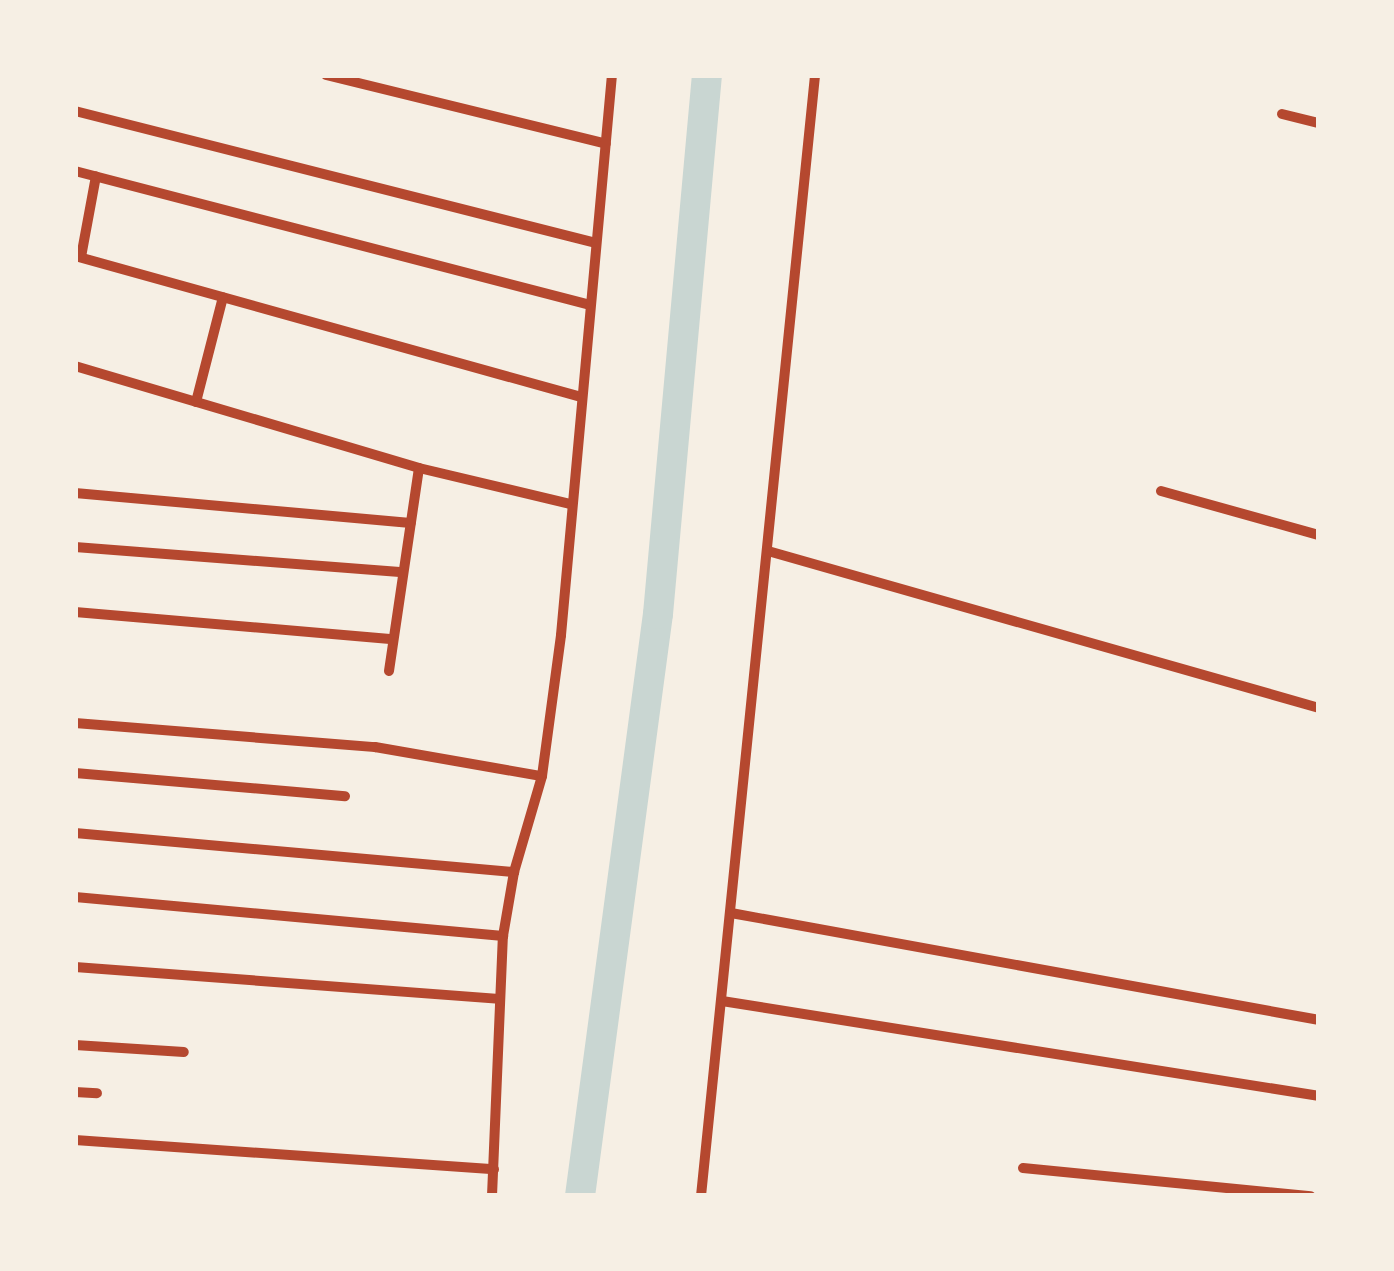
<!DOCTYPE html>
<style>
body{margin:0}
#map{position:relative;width:1394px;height:1271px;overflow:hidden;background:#f6efe4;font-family:"Open Sans",sans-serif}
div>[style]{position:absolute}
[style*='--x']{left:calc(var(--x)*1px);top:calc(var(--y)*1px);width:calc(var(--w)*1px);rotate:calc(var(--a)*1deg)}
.canal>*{height:30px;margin:-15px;padding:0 15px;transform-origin:15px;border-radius:15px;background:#c9d6d2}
.minor>*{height:10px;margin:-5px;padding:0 5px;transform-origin:5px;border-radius:5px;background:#b5482f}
span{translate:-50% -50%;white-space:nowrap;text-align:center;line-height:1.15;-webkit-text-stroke:8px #f6efe4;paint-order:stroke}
.frame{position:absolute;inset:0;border:78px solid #f6efe4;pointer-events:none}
</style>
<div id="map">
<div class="canal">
<div style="--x:580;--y:1196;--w:587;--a:-82.37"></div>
<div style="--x:658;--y:614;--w:541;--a:-84.81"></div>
</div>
<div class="minor">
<div style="--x:326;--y:75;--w:288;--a:13.8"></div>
<div style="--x:75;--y:111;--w:537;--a:14.22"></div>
<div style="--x:1282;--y:114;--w:38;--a:14"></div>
<div style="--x:75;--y:171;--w:532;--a:14.58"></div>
<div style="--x:75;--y:256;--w:525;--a:15.57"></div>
<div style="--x:81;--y:257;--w:82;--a:-79.5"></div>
<div style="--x:75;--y:366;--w:359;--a:16.5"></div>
<div style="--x:419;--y:468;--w:155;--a:13.4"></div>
<div style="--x:196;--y:402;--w:108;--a:-75.6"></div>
<div style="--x:1161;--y:491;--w:164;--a:15.6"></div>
<div style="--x:75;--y:493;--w:337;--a:5.1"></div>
<div style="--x:75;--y:547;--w:329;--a:4.4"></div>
<div style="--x:768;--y:551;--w:573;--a:15.9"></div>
<div style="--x:75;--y:612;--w:319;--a:4.9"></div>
<div style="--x:389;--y:671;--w:205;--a:-81.6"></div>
<div style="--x:75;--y:723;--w:301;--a:4.6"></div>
<div style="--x:375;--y:747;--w:169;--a:9.9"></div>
<div style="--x:75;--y:773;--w:271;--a:4.9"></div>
<div style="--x:75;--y:833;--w:441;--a:5.1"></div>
<div style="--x:75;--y:897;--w:430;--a:5.2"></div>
<div style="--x:731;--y:913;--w:598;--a:10.31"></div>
<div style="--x:75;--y:967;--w:425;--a:4.3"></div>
<div style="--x:722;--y:1001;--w:605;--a:9.04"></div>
<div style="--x:75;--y:1045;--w:109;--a:3.7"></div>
<div style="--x:75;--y:1092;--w:22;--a:3"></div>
<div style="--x:75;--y:1140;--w:420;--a:4"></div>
<div style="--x:1023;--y:1168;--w:289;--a:5.6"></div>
<div style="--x:492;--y:1196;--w:260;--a:-87.6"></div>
<div style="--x:503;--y:936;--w:65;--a:-80.2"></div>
<div style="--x:514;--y:872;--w:100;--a:-73.7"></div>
<div style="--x:542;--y:776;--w:142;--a:-82.3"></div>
<div style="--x:561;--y:635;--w:562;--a:-84.8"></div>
<div style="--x:701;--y:1196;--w:1127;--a:-84.19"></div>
</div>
<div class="frame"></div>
</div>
